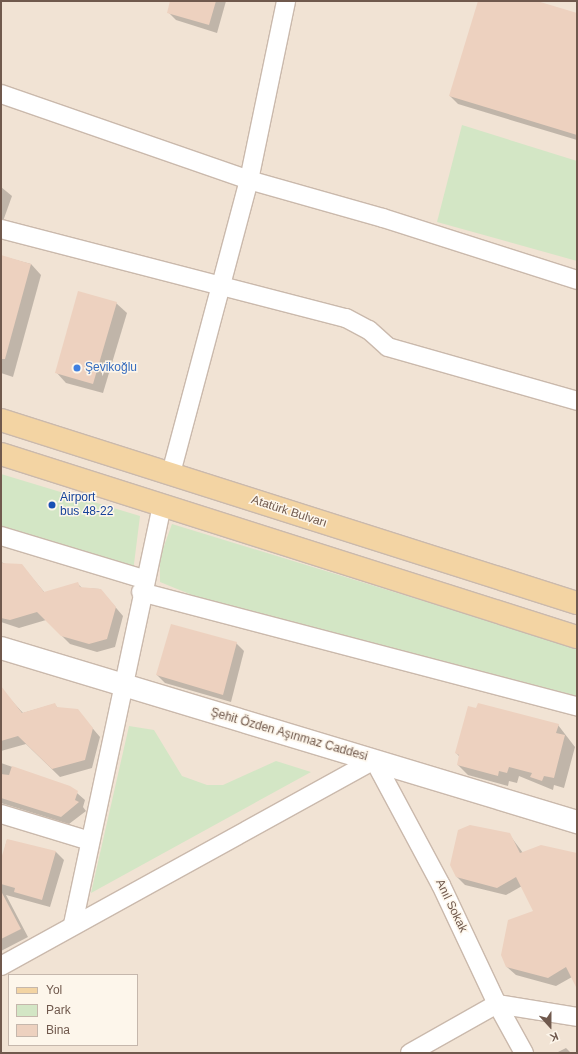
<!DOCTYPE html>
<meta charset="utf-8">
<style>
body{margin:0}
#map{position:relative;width:578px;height:1054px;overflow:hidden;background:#faf2e5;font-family:Arial,sans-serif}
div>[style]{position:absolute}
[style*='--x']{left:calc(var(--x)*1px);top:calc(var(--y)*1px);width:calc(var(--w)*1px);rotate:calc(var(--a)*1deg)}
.residential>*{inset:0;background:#f1e3d4}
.green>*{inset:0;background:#d3e6c5}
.shadow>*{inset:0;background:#0003}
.building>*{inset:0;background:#edd1bf}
.roads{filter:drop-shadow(1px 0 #cab9ac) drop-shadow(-1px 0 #cab9ac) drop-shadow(0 1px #cab9ac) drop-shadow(0 -1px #cab9ac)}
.minor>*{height:18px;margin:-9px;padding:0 9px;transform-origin:9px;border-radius:9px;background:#fff}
.tertiary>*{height:22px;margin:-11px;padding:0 11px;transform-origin:11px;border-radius:11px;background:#fff}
.primary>*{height:22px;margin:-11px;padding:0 11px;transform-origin:11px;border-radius:11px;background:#f3d4a3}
.dots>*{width:11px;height:11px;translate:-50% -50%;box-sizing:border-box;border:2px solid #fdf6eb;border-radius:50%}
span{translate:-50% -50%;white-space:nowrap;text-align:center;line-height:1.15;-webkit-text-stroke:3px #fdf6eb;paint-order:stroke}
.shop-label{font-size:12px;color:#366cbe}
.left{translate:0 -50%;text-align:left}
.transit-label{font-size:12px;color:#164399}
.street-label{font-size:12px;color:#70594d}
.frame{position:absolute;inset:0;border:2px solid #70594d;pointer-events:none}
.legend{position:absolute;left:8px;top:974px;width:130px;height:72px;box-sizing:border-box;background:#fdf6eb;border:1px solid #c5b7ac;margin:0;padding:5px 7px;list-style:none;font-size:12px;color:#70594d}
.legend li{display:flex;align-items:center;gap:8px;height:20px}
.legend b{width:20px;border:1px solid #c5b7ac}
.north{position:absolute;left:530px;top:1006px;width:40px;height:40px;-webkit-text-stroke:3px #fdf6eb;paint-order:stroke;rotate:159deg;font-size:11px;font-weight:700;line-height:16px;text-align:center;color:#70594d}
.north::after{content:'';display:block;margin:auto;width:14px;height:18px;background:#70594d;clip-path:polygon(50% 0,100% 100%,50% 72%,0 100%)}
</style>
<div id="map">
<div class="residential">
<div style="clip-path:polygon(evenodd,1px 1px,577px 1px,577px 1053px,1px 1053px,1px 1px,9px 975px,137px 975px,137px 1045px,9px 1045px,9px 975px)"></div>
</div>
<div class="green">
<div style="clip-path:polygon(462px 125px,577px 161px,577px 261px,437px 222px)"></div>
<div style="clip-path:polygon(1px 474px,140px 516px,133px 572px,1px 528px)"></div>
<div style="clip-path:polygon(172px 524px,577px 648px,577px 696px,197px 597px,160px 582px,160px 557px)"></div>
<div style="clip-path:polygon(129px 726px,154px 730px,182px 776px,207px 785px,223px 785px,276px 761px,311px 772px,91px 893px)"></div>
</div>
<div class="shadow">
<div style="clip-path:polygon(171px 1px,226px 1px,217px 33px,176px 20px,168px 12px)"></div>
<div style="clip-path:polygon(479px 1px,534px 1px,577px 14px,577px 140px,458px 104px,450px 96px)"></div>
<div style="clip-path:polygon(1px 187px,12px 196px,2px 224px,1px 224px)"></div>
<div style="clip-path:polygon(1px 256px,31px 264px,41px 275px,13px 377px,1px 373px)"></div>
<div style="clip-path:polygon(116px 303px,127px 313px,103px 393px,66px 383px,56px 372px)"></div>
<div style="clip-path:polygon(1px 562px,29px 574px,45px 593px,77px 583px,82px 588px,100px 589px,123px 616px,115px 647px,97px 652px,70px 644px,46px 620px,19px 628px,1px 622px)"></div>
<div style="clip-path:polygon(236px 643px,244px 651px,231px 702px,165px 683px,157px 675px)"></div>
<div style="clip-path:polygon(1px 689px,23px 713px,54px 704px,59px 709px,77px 710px,100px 737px,92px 768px,60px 777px,26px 744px,1px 751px)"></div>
<div style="clip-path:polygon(558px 725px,575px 747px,564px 788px,554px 785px,553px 790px,519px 776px,517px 783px,509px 781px,508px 786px,468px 775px,458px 765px,460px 757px,456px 753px)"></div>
<div style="clip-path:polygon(1px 763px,70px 787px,85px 800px,83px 807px,86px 811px,69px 824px,1px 803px)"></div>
<div style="clip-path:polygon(509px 834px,523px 853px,577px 854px,577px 987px,572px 977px,556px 986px,516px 975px,507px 967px,534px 911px,522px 886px,506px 895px,465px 885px,457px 877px)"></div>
<div style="clip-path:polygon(7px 840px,56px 852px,64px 860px,50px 907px,6px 895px,28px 937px,1px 951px,1px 863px)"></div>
<div style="clip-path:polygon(566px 1048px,571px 1053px,556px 1053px)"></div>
</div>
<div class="building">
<div style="clip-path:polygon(170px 1px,216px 1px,209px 25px,167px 13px)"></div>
<div style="clip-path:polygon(478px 1px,537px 1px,577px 13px,577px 135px,449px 96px)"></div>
<div style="clip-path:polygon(1px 255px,31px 264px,5px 359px,1px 359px)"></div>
<div style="clip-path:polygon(78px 291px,117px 302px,93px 384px,55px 373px)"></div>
<div style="clip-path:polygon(1px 563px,22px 564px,44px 592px,78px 582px,80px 587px,101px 589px,116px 607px,107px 639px,89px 644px,61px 636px,37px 612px,10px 620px,1px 618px)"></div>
<div style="clip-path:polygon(171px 624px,237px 642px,223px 695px,156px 675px)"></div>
<div style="clip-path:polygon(1px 686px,22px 713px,55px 703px,57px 707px,78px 709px,93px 728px,85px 760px,52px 769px,18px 736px,1px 741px)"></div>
<div style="clip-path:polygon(478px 703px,559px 724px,556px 733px,565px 735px,554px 778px,544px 776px,542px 781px,530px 777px,532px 773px,509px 767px,507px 773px,499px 771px,498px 776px,457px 765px,459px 755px,455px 753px,468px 706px,476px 708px)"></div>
<div style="clip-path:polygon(12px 766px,70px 786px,78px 791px,75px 800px,79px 802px,61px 817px,1px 798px,1px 774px,9px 775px)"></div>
<div style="clip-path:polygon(470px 825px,510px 833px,520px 853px,541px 845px,577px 853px,577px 989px,566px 967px,548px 978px,506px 967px,501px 955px,508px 920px,533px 911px,516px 877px,497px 888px,456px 877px,450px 865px,458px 830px)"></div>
<div style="clip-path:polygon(7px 839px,56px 851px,42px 900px,14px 892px,15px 888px,1px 884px,1px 859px)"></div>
<div style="clip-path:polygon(1px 891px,21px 929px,1px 939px)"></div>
</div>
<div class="roads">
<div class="minor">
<div style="--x:1;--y:94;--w:262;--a:19.1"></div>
<div style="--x:249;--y:180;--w:139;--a:15.8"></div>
<div style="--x:383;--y:218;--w:204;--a:17.7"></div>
<div style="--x:1;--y:229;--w:356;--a:14.5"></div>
<div style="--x:346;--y:318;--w:26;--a:28"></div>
<div style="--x:369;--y:330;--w:25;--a:42"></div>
<div style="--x:388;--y:347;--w:197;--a:15.9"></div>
<div style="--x:171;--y:473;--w:303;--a:-75.1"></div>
<div style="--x:249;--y:180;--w:183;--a:-78.3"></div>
<div style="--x:1;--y:536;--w:148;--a:16.8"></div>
<div style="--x:141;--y:592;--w:451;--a:14.7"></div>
<div style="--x:1;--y:814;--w:93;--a:16.9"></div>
<div style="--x:73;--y:924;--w:428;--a:-78"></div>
<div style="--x:1;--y:966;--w:426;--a:-28.9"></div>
<div style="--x:374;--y:760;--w:142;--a:61.8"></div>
<div style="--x:441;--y:885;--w:132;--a:64.8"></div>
<div style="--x:497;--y:1004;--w:56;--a:61.1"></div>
<div style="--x:410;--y:1053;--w:100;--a:-29.4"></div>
<div style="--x:497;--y:1004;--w:81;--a:9.2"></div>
</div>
<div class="tertiary">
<div style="--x:1;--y:648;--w:602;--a:16.81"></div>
</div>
<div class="primary">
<div style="--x:1;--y:420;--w:604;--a:17.63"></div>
<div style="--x:1;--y:454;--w:604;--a:17.63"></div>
</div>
</div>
<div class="dots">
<div style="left:77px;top:368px;background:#3f7fe0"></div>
<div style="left:52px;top:505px;background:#1a4fb4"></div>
</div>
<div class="shop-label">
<span class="left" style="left:85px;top:368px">Şevikoğlu</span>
</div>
<div class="transit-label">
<span class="left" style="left:60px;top:505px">Airport<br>bus 48-22</span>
</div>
<div class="street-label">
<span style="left:289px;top:512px;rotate:18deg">Atatürk Bulvarı</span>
<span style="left:289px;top:735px;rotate:16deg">Şehit Özden Aşınmaz Caddesi</span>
<span style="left:451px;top:906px;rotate:64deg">Anıl Sokak</span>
</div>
<div class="frame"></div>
<ul class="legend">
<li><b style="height:5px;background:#f3d4a3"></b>Yol</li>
<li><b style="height:11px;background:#d3e6c5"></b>Park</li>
<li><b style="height:11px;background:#edd1bf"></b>Bina</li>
</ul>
<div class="north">K</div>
</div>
